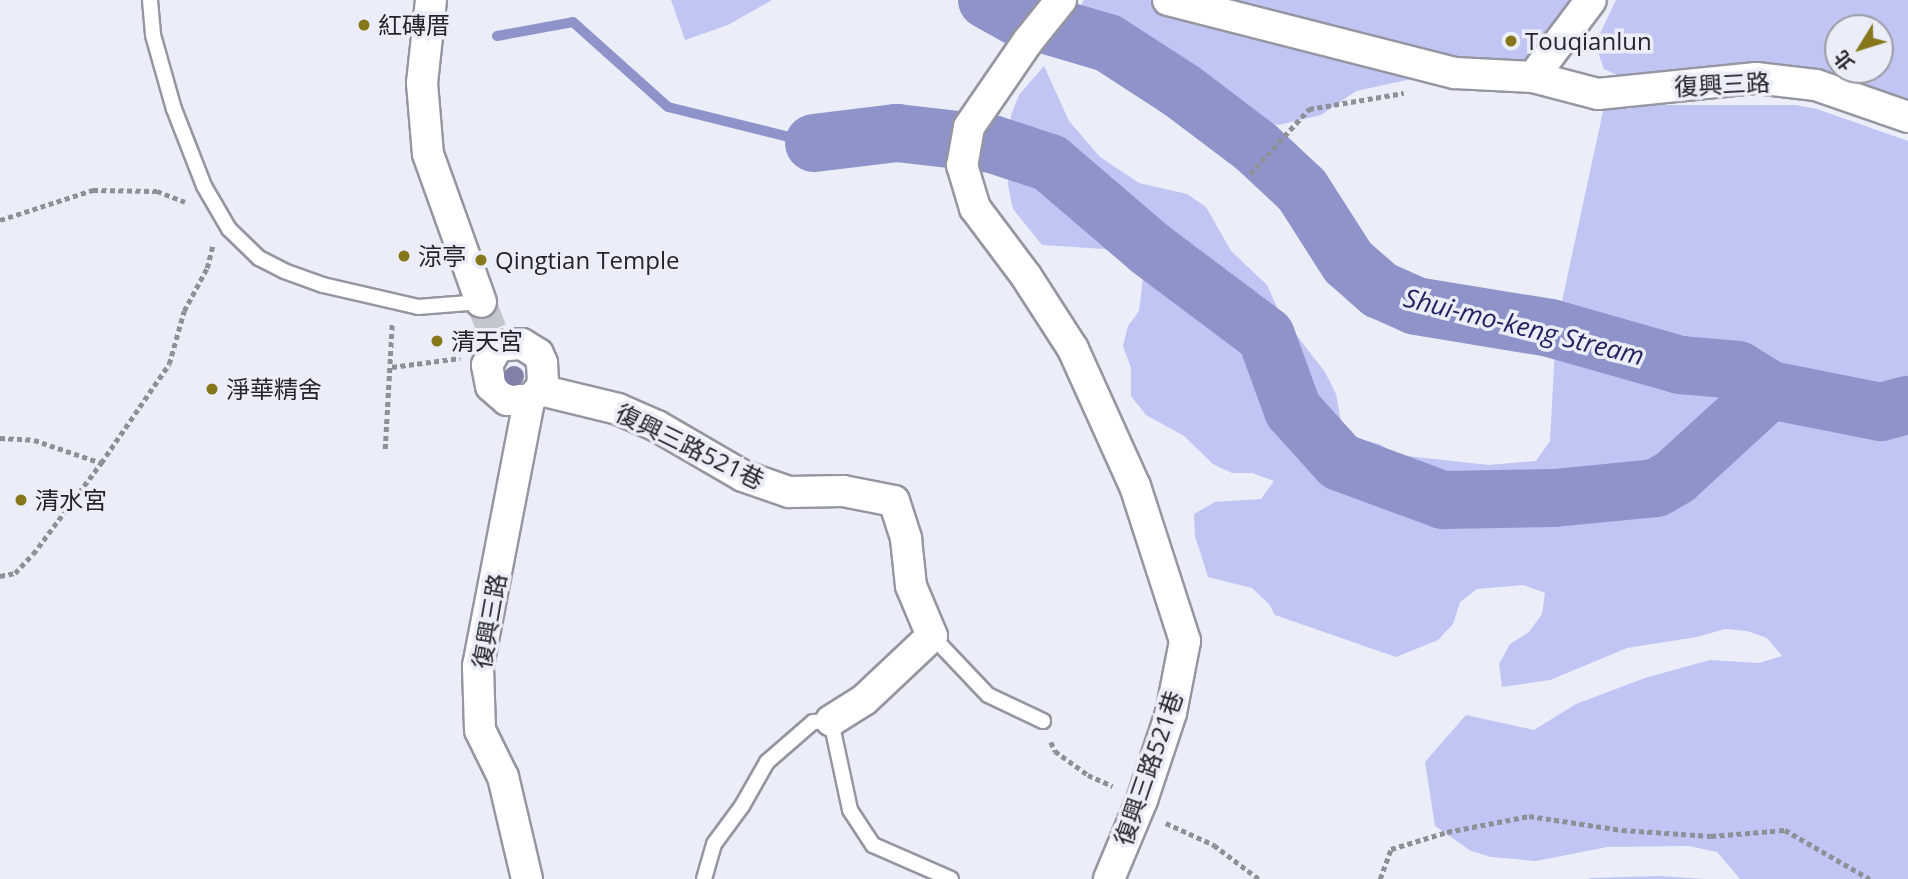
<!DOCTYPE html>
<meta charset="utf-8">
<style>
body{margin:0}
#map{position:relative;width:1908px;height:879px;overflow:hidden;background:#ebedf8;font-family:"Open Sans","Noto Sans TC",sans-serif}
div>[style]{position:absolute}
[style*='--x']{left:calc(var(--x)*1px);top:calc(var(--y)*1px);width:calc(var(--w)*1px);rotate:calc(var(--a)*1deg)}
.green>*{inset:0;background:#c0c5f4}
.stream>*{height:10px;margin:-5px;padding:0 5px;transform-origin:5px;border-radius:5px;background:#8e94c9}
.river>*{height:58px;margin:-29px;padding:0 29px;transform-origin:29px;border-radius:29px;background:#8e94c9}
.street-tunnel>*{height:30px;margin-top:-15px;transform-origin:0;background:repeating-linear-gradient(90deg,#c3c5cf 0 30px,transparent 0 45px)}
.path>*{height:4.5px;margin-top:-2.25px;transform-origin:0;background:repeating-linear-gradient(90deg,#8e9098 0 5px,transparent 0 8.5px)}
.roads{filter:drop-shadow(2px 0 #9596a1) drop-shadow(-2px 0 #9596a1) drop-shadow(0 2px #9596a1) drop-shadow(0 -2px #9596a1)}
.lane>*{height:14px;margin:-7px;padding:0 7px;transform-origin:7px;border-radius:7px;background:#fff}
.street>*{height:30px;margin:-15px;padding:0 15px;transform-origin:15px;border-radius:15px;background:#fff}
.trees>*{width:20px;height:20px;margin:-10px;border-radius:50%;background:#8080a8}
.dots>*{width:19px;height:19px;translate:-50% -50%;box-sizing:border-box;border:4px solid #ebedf8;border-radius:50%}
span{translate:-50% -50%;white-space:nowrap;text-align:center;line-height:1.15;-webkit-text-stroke:7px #ebedf8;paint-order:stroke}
.poi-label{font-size:24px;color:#242529}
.left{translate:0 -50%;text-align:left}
.street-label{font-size:24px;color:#242529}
.water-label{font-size:26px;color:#242160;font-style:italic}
.north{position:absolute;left:1824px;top:14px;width:70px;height:70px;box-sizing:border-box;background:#ebedf8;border:2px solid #9b9da5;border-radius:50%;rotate:232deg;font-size:19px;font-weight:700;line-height:28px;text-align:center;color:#242529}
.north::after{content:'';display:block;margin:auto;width:24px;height:32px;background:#86771b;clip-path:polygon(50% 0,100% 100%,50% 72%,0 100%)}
</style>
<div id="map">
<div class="green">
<div style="clip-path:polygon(671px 0,772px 0,728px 25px,685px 40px)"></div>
<div style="clip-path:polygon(1084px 0,1576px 0,1530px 59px,1520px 65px,1456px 63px,1407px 80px,1356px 91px,1321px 115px,1278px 125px,1238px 114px,1167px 110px,1115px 71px,1076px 15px)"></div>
<div style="clip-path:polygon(evenodd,1616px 0,1908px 0,1908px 105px,1626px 79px,1604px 69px,1595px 44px,1616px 0,1838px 28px,1880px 28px,1880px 70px,1838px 70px,1838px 28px)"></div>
<div style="clip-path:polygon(1044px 66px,1069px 121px,1100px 157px,1139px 183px,1187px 194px,1206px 207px,1231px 251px,1267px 285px,1280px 314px,1325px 372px,1336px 394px,1341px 421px,1356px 438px,1379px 444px,1398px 455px,1489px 465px,1536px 461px,1550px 441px,1556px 329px,1605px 102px,1627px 109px,1649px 105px,1795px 105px,1817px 109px,1908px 141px,1908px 879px,1740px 879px,1717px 852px,1689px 846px,1607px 847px,1536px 861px,1491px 857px,1471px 851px,1435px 826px,1425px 762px,1466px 715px,1534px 730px,1576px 704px,1645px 678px,1710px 660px,1759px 663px,1782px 656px,1767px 638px,1747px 631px,1725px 629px,1697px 637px,1627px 648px,1550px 680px,1502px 687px,1499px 664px,1510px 644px,1529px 632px,1542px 614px,1545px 593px,1523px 585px,1477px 589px,1460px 602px,1453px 624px,1438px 640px,1396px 657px,1275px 615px,1284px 632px,1269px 604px,1252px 588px,1208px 577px,1195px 536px,1194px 514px,1215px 502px,1261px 499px,1274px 481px,1252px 473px,1232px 473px,1213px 464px,1184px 436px,1146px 415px,1131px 396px,1131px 368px,1123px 346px,1128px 326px,1139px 311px,1144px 270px,1126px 255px,1105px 249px,1042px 245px,1013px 209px,1008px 185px,1011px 115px,1019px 95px)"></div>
<div style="clip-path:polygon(1659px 876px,1706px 879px,1589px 879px,1589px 878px)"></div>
</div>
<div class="stream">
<div style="--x:497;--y:36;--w:77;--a:-10.4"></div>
<div style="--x:573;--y:22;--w:127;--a:41.8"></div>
<div style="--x:668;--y:107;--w:150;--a:13.9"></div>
</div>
<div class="river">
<div style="--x:987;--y:0;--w:33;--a:29"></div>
<div style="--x:1016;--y:16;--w:96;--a:16.4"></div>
<div style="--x:1108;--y:43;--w:88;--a:33"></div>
<div style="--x:1182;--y:91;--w:93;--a:37.1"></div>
<div style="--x:1256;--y:147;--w:63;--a:43.1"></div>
<div style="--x:1302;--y:190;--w:85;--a:57.4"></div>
<div style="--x:1348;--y:262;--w:43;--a:41.2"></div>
<div style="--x:1380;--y:290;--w:39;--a:24"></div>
<div style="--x:1416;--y:306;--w:136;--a:9.3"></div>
<div style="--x:1550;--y:328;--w:135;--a:15.9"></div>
<div style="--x:1680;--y:365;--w:58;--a:4.9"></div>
<div style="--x:1738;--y:370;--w:38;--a:32"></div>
<div style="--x:1770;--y:390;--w:113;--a:11.2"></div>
<div style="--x:1881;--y:412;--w:28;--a:-15"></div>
<div style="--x:814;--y:143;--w:84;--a:-6.9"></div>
<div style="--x:897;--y:133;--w:96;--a:6.6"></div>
<div style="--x:992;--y:144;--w:61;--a:18.1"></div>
<div style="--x:1050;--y:163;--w:130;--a:40.6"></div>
<div style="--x:1149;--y:248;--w:146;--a:36.9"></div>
<div style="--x:1266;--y:336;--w:79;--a:70"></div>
<div style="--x:1293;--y:410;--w:70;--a:47.9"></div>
<div style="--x:1340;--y:462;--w:110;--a:20.3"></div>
<div style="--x:1443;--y:500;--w:111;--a:-1"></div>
<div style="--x:1554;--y:498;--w:102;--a:-5.6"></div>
<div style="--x:1656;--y:488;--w:22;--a:-30"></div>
<div style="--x:1675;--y:477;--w:129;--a:-42.5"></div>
</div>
<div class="street-tunnel">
<div style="--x:481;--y:302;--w:47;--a:68.9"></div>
</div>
<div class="path">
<div style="--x:1250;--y:174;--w:88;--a:-47.8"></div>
<div style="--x:1309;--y:109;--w:96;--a:-9.6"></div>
<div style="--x:0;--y:220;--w:98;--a:-17.9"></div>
<div style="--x:93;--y:190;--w:64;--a:0.9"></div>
<div style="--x:157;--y:191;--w:30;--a:21"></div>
<div style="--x:392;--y:367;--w:69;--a:-7.5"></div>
<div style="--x:0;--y:438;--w:34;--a:3"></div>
<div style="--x:34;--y:440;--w:71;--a:18.9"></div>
<div style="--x:385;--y:449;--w:126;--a:-86.8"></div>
<div style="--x:0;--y:576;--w:15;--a:-11"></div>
<div style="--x:15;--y:573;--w:26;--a:-47"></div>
<div style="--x:33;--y:554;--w:114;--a:-53.2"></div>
<div style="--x:101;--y:463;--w:120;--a:-55.5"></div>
<div style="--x:169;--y:364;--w:55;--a:-74.2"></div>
<div style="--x:184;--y:311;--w:49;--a:-61.9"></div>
<div style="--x:207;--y:268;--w:25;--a:-76"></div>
<div style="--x:1051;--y:742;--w:10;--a:66"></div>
<div style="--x:1055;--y:751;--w:41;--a:36"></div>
<div style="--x:1088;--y:775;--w:27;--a:24"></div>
<div style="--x:1166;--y:823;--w:53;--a:24.6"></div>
<div style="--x:1214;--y:845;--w:56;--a:37.1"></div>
<div style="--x:1380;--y:879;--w:32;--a:-70"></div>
<div style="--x:1391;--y:849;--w:59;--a:-16.9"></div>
<div style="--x:1447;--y:832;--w:84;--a:-11"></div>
<div style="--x:1529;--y:816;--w:94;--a:8.6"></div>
<div style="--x:1622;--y:830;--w:89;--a:3.9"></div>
<div style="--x:1711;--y:836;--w:74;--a:-4.6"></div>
<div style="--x:1785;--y:830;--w:98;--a:30"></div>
</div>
<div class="roads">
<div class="lane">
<div style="--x:150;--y:0;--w:35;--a:85"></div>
<div style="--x:153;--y:35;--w:77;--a:74.2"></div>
<div style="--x:174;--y:109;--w:83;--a:68.7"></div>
<div style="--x:204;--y:186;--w:50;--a:59.8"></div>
<div style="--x:229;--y:229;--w:42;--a:44"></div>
<div style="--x:259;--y:258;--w:28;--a:27"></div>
<div style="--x:284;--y:271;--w:41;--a:19.7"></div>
<div style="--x:323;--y:285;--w:98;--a:13"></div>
<div style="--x:418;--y:307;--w:63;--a:-4.5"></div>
<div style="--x:932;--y:636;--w:81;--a:46.5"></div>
<div style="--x:988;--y:695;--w:61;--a:25.3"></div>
<div style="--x:704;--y:879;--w:36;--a:-74"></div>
<div style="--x:714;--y:844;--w:47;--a:-53.6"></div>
<div style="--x:742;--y:806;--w:51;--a:-60.4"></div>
<div style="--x:767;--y:762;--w:61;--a:-41"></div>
<div style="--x:813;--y:722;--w:18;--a:-3"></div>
<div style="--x:831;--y:721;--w:91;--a:77.9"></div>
<div style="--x:850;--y:810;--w:42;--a:56.7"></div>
<div style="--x:873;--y:845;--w:85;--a:23.6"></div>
</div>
<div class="street">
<div style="--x:431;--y:0;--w:83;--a:96.2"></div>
<div style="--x:422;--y:83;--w:71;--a:85.2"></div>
<div style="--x:428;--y:154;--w:157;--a:70.3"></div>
<div style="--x:1061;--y:0;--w:53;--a:128.8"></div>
<div style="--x:1028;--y:41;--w:104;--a:124.5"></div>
<div style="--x:969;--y:127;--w:39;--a:100"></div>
<div style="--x:962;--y:165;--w:45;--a:73.2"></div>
<div style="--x:975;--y:208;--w:85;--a:53.1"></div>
<div style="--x:1026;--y:276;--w:87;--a:57.2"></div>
<div style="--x:1073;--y:349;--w:150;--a:65.7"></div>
<div style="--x:1135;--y:486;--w:163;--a:72.1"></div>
<div style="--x:1185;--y:641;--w:73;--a:101"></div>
<div style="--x:1171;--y:713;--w:92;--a:108.4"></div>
<div style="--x:1142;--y:800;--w:86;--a:112.7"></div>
<div style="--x:1168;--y:0;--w:296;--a:14.3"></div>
<div style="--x:1455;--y:73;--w:78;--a:2.9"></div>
<div style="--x:1533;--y:77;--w:67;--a:14.7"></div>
<div style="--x:1598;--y:94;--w:159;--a:-5.8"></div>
<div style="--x:1756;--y:78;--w:60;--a:6.7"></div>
<div style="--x:1816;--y:85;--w:97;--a:19.2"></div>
<div style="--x:1533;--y:77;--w:96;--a:-53"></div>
<div style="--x:540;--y:390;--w:80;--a:13.7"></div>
<div style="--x:618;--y:409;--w:43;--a:23.6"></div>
<div style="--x:657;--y:426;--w:99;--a:30.2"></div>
<div style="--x:743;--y:476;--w:49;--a:19.2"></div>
<div style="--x:789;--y:492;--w:54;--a:-1.1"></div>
<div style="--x:843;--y:491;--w:52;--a:11.1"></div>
<div style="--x:894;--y:501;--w:40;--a:72"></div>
<div style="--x:906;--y:539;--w:47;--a:83.9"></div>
<div style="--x:911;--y:586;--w:54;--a:67.2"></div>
<div style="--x:932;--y:636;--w:93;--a:136.7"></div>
<div style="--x:864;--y:700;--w:39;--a:148"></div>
<div style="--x:527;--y:879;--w:105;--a:-103.2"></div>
<div style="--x:503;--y:777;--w:52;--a:-116.1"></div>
<div style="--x:480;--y:730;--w:64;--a:-91.8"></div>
<div style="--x:478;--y:666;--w:271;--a:-79.1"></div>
<div style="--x:529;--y:400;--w:22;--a:180"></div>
<div style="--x:507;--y:400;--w:21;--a:-139"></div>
<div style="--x:491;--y:386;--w:21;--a:-101"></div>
<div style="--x:487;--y:365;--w:22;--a:-60"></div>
<div style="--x:498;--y:346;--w:24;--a:-5"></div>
<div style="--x:522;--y:344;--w:19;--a:32"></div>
<div style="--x:538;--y:354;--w:10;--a:66"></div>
<div style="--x:542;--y:363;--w:18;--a:87"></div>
<div style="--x:543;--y:381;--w:9;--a:108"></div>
<div style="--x:540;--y:390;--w:15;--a:138"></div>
</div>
</div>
<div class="trees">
<div style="left:514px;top:376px"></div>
</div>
<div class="dots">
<div style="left:364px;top:25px;background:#86771b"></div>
<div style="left:1511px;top:41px;background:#86771b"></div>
<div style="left:404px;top:256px;background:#86771b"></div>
<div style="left:481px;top:260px;background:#86771b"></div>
<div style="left:437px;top:341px;background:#86771b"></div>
<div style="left:212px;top:389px;background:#86771b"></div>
<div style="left:21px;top:500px;background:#86771b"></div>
</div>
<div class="poi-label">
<span class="left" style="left:378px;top:25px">紅磚厝</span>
<span class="left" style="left:1525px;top:41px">Touqianlun</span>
<span class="left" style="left:418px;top:256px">涼亭</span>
<span class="left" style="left:495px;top:260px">Qingtian Temple</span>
<span class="left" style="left:451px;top:341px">清天宮</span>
<span class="left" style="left:226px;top:389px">淨華精舍</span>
<span class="left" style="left:35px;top:500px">清水宮</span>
</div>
<div class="street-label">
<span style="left:1722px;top:84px;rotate:-3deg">復興三路</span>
<span style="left:690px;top:446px;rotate:26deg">復興三路521巷</span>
<span style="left:489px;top:621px;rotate:-80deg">復興三路</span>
<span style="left:1148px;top:768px;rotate:-71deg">復興三路521巷</span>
</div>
<div class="water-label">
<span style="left:1524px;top:327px;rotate:14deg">Shui-mo-keng Stream</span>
</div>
<div class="north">北</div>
</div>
